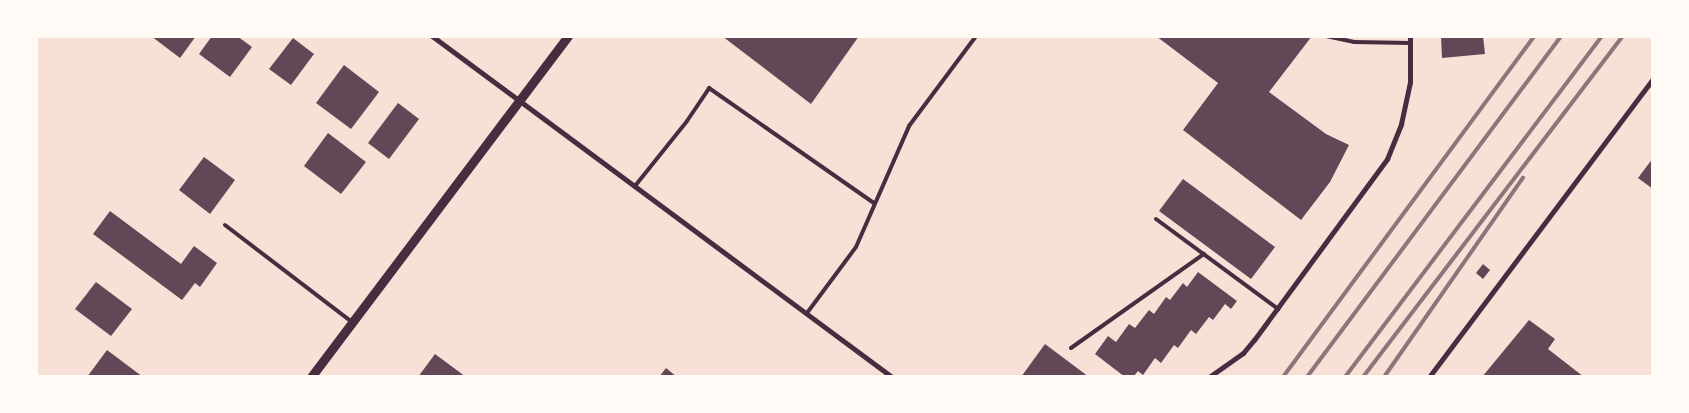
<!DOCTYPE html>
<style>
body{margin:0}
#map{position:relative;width:1689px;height:413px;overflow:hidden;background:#f7e1d7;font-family:Overpass,sans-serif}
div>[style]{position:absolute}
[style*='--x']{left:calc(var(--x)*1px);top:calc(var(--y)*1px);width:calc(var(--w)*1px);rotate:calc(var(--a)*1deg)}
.building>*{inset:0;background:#644757}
.service>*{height:4px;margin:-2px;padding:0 2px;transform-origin:2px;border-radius:2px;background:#4a2c40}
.minor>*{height:5px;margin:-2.5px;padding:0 2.5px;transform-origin:2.5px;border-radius:2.5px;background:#4a2c40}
.tertiary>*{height:9px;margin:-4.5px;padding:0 4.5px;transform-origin:4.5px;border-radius:4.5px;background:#4a2c40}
.rail>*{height:4px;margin:-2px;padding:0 2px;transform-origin:2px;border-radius:2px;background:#8f747c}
span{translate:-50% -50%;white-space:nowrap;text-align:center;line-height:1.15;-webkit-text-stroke:4px #fffaf5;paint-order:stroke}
.frame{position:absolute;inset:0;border:38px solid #fffaf5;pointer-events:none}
</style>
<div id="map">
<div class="building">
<div style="clip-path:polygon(151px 36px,196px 36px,180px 58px)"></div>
<div style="clip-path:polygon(212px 36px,237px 36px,252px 47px,230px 77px,199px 54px)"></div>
<div style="clip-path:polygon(722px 36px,859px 36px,811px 104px)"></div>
<div style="clip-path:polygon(1156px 36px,1312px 36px,1269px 92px,1326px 134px,1349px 145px,1330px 182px,1301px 220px,1183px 130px,1218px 83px)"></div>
<div style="clip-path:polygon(1441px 36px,1483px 36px,1485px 54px,1442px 58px)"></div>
<div style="clip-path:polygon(293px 38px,314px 54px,291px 85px,269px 69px)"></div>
<div style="clip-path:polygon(344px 65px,379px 92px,351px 129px,316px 103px)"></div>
<div style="clip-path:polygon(398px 103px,419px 119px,389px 159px,368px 143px)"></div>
<div style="clip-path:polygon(328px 133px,366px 162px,341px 194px,304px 166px)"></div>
<div style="clip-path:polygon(204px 157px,235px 180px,210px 214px,179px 190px)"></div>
<div style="clip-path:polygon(1653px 158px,1653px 189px,1638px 178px)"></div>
<div style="clip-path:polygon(1183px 179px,1275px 247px,1251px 279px,1159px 211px)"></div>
<div style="clip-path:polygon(110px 211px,181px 264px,194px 246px,217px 263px,200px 287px,195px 283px,182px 300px,93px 234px)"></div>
<div style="clip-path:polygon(1483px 264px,1490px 270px,1483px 279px,1476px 273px)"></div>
<div style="clip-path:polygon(1198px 272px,1237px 301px,1231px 309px,1225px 304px,1213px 320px,1209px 317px,1196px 334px,1191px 330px,1178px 348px,1174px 345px,1161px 363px,1155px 358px,1143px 375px,1138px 371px,1133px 377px,1125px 377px,1095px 354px,1108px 336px,1116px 342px,1129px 324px,1135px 328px,1149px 310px,1154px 314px,1166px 297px,1170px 300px,1183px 283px,1187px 287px)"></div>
<div style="clip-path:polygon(96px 282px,132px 309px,111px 336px,75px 309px)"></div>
<div style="clip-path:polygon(1529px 320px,1555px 339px,1548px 349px,1584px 377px,1482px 377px)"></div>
<div style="clip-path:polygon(1045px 344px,1089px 377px,1021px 377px)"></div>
<div style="clip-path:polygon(107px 350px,143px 377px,87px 377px)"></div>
<div style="clip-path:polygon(435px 354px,466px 377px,418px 377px)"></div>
<div style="clip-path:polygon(666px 368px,677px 377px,659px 377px)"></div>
</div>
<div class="service">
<div style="--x:1326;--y:36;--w:29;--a:12"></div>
<div style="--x:1354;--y:42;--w:56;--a:1"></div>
<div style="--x:635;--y:186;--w:83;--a:-51.3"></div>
<div style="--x:687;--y:121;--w:40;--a:-56"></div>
<div style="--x:709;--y:88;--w:201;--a:34.9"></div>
<div style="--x:1156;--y:219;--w:152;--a:36.4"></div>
<div style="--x:225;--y:225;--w:160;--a:37.4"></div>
<div style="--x:807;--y:313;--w:82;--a:-53.4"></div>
<div style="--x:856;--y:247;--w:132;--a:-66.3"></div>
<div style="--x:909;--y:126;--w:112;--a:-53.3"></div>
<div style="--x:1071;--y:348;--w:163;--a:-35.3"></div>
</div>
<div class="minor">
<div style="--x:432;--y:36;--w:573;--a:36.55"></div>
<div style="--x:1209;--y:377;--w:42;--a:-35.2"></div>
<div style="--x:1243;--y:353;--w:17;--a:-50"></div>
<div style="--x:1254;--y:340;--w:225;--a:-53.7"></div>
<div style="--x:1387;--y:159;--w:38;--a:-68"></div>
<div style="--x:1401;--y:124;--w:43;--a:-77.9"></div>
<div style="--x:1410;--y:82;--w:46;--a:-90"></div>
<div style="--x:1429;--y:377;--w:373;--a:-53.1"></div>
</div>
<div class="tertiary">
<div style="--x:311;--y:377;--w:427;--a:-53"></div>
</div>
<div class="rail">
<div style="--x:1283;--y:377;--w:423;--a:-53.6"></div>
<div style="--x:1307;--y:377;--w:425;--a:-53.3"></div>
<div style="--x:1345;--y:377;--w:427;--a:-53"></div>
<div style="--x:1363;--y:377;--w:429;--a:-52.7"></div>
<div style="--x:1384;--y:377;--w:243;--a:-55.1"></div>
</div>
<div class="frame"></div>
</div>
